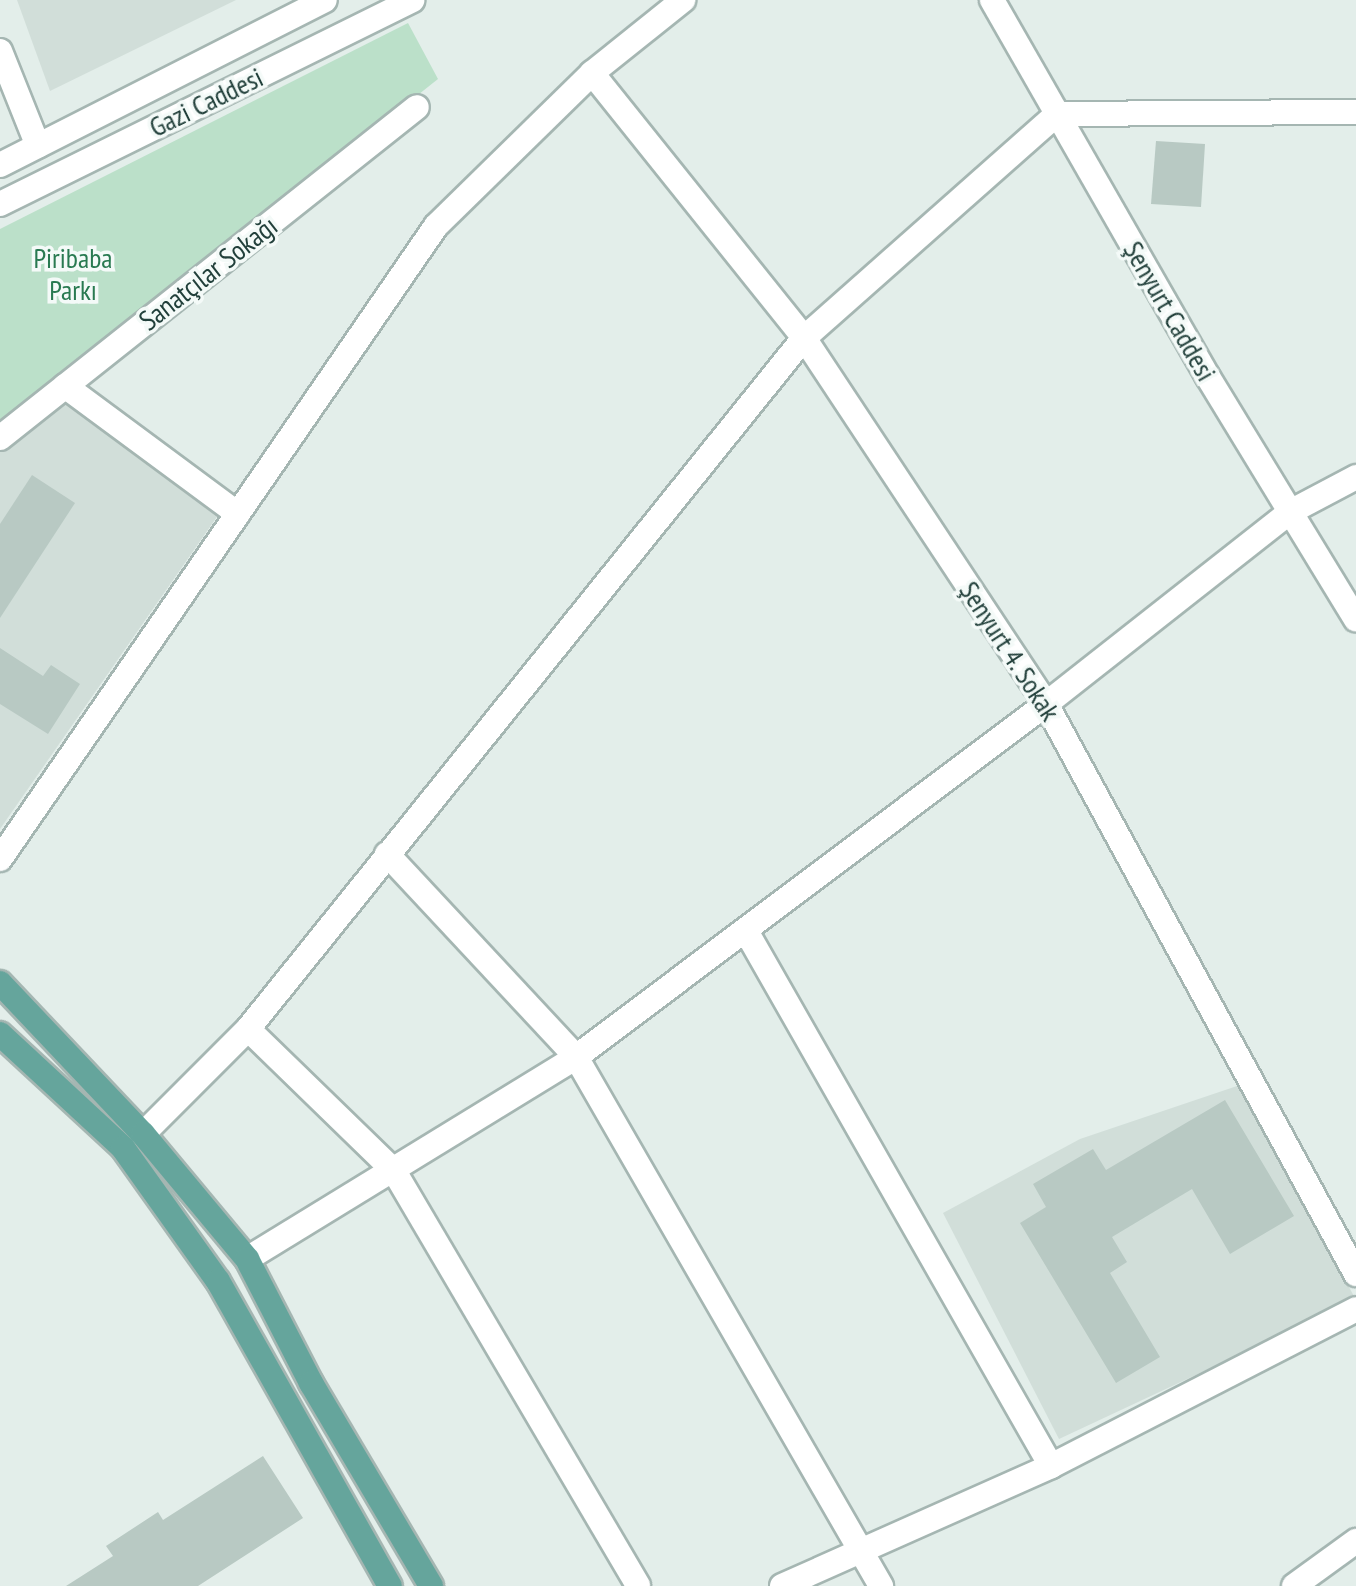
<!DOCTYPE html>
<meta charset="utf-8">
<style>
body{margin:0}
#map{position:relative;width:1356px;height:1586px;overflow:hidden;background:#e3eeea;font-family:"PT Sans Narrow",sans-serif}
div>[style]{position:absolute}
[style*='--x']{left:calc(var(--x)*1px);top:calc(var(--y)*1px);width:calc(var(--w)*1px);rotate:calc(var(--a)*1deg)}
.built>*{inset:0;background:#d1ded9}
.green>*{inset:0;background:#bbe0c9}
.building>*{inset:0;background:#b8c9c3}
.roads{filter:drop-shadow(2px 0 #a5b6b2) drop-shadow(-2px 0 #a5b6b2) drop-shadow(0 2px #a5b6b2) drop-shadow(0 -2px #a5b6b2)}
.minor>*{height:24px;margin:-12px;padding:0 12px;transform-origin:12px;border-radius:12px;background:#fff}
.major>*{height:24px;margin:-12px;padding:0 12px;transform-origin:12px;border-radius:12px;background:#65a59c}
span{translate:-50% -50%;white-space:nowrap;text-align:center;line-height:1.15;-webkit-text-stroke:7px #f4faf8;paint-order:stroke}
.street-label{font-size:28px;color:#22403b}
.park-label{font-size:28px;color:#297a51}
</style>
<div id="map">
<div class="built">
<div style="clip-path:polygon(17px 0,236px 0,50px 91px)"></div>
<div style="clip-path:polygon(65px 394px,221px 511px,0 829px,0 448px)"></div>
<div style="clip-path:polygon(1240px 1085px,1356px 1300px,1059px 1439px,943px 1213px,1080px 1139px)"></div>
</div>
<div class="green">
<div style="clip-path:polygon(408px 23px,438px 79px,0 427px,0 229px)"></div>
</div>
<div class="building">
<div style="clip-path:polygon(1156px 141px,1205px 144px,1201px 207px,1151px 204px)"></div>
<div style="clip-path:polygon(32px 475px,75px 503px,0 618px,0 524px)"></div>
<div style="clip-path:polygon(0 648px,43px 676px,51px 665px,80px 684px,48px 734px,0 704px)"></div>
<div style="clip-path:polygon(1225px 1100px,1294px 1216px,1230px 1254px,1192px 1189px,1112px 1237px,1127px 1262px,1110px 1273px,1160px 1357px,1116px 1383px,1020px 1223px,1046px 1207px,1033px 1184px,1093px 1149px,1106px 1170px)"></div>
<div style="clip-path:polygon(263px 1456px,303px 1518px,198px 1586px,66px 1586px,113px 1556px,106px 1546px,158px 1512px,163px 1520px)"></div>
</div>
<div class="roads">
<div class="minor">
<div style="--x:992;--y:0;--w:434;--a:60.2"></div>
<div style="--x:1208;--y:377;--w:284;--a:58.6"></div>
<div style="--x:0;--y:51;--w:102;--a:68.2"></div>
<div style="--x:592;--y:73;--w:339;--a:51.3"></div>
<div style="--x:804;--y:338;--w:439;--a:56.5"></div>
<div style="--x:1046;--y:704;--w:649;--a:61.46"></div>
<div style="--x:0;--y:165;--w:364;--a:-26.9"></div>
<div style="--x:0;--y:204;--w:460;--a:-26.3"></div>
<div style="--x:65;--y:386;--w:215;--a:36.5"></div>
<div style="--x:0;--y:438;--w:532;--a:-38.44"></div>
<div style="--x:387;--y:854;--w:277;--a:47"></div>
<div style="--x:576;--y:1057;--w:611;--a:60.03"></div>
<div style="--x:0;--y:859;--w:769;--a:-55.44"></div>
<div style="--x:436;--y:226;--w:219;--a:-44.4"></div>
<div style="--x:592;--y:73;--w:117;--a:-38.7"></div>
<div style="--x:746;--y:931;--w:616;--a:60.31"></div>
<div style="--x:248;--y:1029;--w:204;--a:44.2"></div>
<div style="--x:394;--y:1171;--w:481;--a:59.5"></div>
<div style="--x:143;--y:1134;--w:148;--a:-45"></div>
<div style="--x:248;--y:1029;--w:887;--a:-51.18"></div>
<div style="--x:804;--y:338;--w:338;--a:-41.5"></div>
<div style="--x:1057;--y:114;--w:299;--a:-0.4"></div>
<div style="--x:247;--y:1259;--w:386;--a:-31.5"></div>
<div style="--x:576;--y:1057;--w:588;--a:-36.91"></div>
<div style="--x:1046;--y:704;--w:310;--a:-38.2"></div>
<div style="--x:1290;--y:512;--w:75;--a:-27.9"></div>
<div style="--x:782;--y:1586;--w:295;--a:-24"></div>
<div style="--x:1051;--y:1466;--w:343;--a:-27.2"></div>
<div style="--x:1294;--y:1586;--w:77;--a:-36"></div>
</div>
<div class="major">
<div style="--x:0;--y:983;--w:208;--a:46.6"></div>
<div style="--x:143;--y:1134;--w:163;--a:50.2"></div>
<div style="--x:247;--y:1259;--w:140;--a:62.7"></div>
<div style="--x:311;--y:1383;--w:236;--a:59.4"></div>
<div style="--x:0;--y:1034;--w:168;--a:42.8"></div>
<div style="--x:123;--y:1148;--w:163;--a:54.5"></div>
<div style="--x:218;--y:1281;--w:350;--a:60.6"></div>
</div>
</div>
<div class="street-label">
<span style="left:206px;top:102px;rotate:-26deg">Gazi Caddesi</span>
<span style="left:208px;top:273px;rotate:-38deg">Sanatçılar Sokağı</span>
<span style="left:1170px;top:311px;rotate:60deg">Şenyurt Caddesi</span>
<span style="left:1010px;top:651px;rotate:57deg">Şenyurt 4. Sokak</span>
</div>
<div class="park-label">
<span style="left:73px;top:274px">Piribaba<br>Parkı</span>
</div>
</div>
